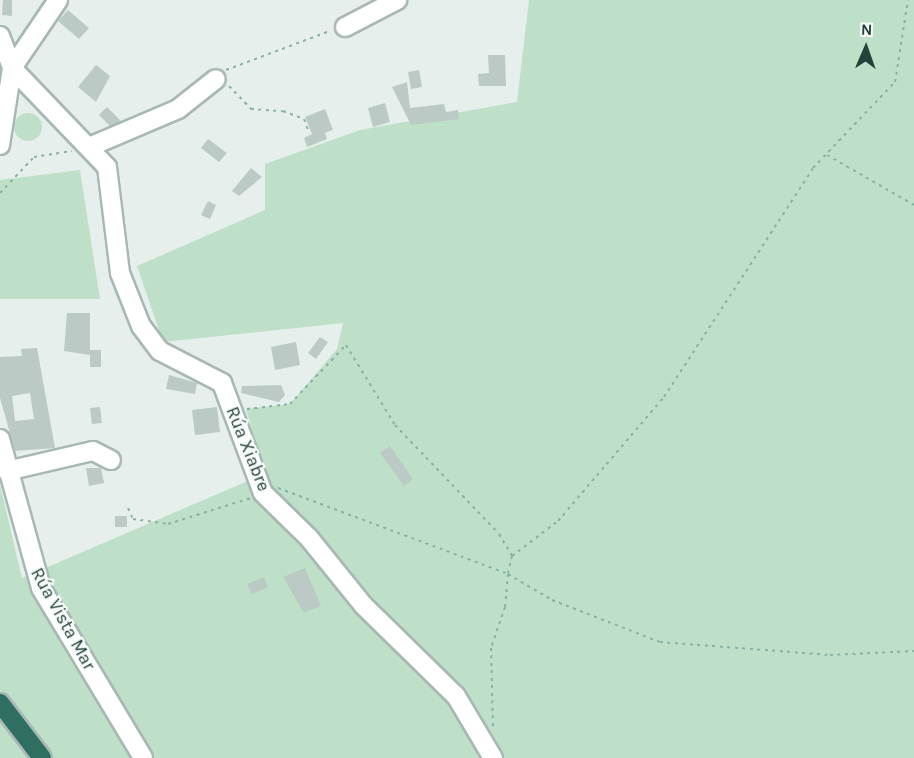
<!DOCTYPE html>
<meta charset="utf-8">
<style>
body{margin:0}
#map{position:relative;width:914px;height:758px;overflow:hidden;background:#e6efeb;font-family:Karla,sans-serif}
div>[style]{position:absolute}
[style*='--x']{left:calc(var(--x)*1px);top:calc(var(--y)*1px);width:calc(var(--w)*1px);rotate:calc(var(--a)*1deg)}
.green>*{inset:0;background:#bfe0c8}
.round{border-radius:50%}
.building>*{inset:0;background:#bbcac4}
.path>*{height:2px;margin-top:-1px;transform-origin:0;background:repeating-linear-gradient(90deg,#86b3a5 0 3px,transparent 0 7.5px)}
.roads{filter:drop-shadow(2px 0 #a8b8b2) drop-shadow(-2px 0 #a8b8b2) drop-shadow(0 2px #a8b8b2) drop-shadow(0 -2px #a8b8b2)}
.minor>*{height:18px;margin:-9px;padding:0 9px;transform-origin:9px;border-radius:9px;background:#fff}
.highway>*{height:18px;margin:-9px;padding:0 9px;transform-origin:9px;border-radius:9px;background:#2f6f62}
span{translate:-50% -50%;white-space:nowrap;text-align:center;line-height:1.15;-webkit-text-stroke:4.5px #f7fbf9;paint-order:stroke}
.street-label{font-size:18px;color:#24423a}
.north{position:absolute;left:836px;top:18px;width:60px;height:60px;-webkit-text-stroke:4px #f7fbf9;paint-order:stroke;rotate:2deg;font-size:16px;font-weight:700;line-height:24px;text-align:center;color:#24423a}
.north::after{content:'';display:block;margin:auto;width:21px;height:27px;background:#24423a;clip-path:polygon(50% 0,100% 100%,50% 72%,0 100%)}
</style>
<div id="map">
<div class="green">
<div style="clip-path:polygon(529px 0,914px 0,914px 758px,0 758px,0 485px,22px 578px,264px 474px,246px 409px,290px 404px,337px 349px,343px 323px,163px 342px,137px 266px,265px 210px,265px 164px,360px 130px,517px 102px)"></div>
<div class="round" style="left:14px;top:113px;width:28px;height:28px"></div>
<div style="clip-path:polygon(80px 170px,100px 299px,0 299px,0 180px)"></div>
</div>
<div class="building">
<div style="clip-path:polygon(3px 0,12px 0,12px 16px,2px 15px)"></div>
<div style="clip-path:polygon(68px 10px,89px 28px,79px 39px,58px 21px)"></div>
<div style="clip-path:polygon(488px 55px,505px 55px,506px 86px,479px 86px,478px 74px,489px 73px)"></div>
<div style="clip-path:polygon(96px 65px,110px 76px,96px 102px,78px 87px)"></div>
<div style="clip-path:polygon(419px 70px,422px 87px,411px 89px,408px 72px)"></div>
<div style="clip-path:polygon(407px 82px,410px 108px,444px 104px,446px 112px,458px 110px,459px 119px,411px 125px,392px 87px)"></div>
<div style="clip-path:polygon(385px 103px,390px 122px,373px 127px,368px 108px)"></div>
<div style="clip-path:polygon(107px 107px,121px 121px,110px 126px,99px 115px)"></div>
<div style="clip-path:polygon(325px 109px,333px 130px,325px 133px,327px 139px,307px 147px,304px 138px,312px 134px,305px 117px)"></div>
<div style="clip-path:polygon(208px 139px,227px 153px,219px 162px,201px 148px)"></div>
<div style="clip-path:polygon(251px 168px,262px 177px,239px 196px,232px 191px)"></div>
<div style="clip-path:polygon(208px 201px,216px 205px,210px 219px,201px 215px)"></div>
<div style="clip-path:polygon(67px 313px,90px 313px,90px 355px,64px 351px)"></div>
<div style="clip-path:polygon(320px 337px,328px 342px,316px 359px,308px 353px)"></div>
<div style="clip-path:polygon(296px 342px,300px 365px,275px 370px,271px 347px)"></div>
<div style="clip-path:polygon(evenodd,37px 348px,55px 448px,15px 451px,0 398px,0 357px,22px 356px,21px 349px,37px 348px,30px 393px,34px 419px,15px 421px,12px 396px,30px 393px)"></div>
<div style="clip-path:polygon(90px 350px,101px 350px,101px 367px,90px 367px)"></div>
<div style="clip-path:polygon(169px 375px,197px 383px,195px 394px,166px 389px)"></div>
<div style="clip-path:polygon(281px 385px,285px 395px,279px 402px,241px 393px,242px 386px)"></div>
<div style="clip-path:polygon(100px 407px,102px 423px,92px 424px,90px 408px)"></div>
<div style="clip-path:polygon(217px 407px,220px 432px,195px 435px,192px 410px)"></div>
<div style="clip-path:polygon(390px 446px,413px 479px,404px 486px,380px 453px)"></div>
<div style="clip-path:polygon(86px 468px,101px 468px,104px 483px,89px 486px)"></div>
<div style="clip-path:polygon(115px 516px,127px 516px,127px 527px,115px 527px)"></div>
<div style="clip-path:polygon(305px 568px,321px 606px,304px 613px,283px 577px)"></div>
<div style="clip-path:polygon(264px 577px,268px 587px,252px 594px,247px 584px)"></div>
</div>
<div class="path">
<div style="--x:226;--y:70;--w:111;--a:-20.6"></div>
<div style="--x:229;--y:86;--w:32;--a:46"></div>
<div style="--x:251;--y:109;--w:32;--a:4"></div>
<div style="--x:283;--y:111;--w:22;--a:21"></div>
<div style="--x:304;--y:119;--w:15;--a:70"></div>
<div style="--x:827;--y:155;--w:100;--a:29.9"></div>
<div style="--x:0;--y:193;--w:50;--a:-46.6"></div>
<div style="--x:34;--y:157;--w:38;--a:-9"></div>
<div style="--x:247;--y:409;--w:43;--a:-6.6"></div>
<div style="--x:290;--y:404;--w:81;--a:-46.5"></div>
<div style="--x:346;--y:345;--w:94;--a:58.5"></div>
<div style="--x:395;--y:425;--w:151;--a:46.3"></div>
<div style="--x:499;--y:534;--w:26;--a:59"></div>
<div style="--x:512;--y:556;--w:18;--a:103"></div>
<div style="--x:508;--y:574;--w:51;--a:30.6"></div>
<div style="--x:552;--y:600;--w:116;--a:21.3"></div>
<div style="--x:660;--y:642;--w:170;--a:4.4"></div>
<div style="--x:830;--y:655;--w:84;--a:-2.7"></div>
<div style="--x:278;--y:488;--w:246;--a:20.5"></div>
<div style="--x:508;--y:574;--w:33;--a:95"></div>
<div style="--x:505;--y:607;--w:43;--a:108.9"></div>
<div style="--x:491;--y:648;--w:80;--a:88.6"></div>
<div style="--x:128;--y:508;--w:12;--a:66"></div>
<div style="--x:133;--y:519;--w:35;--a:8"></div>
<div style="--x:168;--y:524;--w:87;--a:-17.4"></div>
<div style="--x:512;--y:556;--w:58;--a:-37.3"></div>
<div style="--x:558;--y:521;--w:163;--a:-49.5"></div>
<div style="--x:664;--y:397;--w:273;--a:-56.9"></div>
<div style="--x:813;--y:168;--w:119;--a:-46.4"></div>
<div style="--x:895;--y:82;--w:83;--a:-81"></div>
</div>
<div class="roads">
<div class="minor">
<div style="--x:345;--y:27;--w:59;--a:-27.4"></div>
<div style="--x:0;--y:36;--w:34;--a:69"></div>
<div style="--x:12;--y:68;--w:137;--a:46.2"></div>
<div style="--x:107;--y:167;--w:107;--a:83"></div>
<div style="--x:120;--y:273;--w:57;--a:68.4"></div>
<div style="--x:141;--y:326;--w:31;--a:53"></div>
<div style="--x:160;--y:351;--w:70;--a:27.3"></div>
<div style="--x:222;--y:383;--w:117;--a:69.6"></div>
<div style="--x:263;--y:493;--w:64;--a:44.4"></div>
<div style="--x:309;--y:538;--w:86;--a:51.1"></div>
<div style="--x:363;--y:605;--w:130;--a:44.4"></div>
<div style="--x:456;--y:696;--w:72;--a:59.2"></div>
<div style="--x:0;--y:145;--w:78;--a:-81.1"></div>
<div style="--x:12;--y:68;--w:82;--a:-55.9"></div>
<div style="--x:89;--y:147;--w:97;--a:-23.1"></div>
<div style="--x:178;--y:109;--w:48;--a:-38.3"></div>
<div style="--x:0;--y:439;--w:155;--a:74.6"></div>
<div style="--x:41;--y:588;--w:198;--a:59"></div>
<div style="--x:7;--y:471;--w:88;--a:-13.1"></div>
<div style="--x:93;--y:451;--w:20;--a:27"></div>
</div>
<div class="highway">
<div style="--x:0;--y:703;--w:69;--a:52.6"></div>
</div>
</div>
<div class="street-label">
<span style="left:248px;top:449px;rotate:68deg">Rúa Xiabre</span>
<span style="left:63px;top:619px;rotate:61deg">Rúa Vista Mar</span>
</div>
<div class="north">N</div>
</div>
